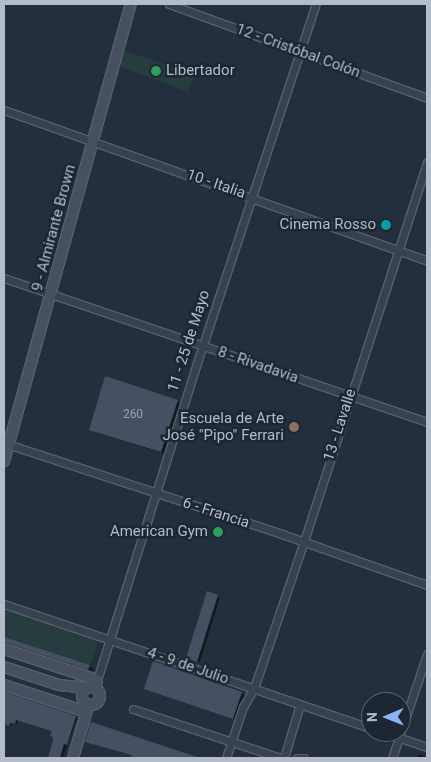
<!DOCTYPE html>
<meta charset="utf-8">
<style>
body{margin:0}
#map{position:relative;width:431px;height:762px;overflow:hidden;background:#242f3e;font-family:Roboto,sans-serif}
div>[style]{position:absolute}
[style*='--x']{left:calc(var(--x)*1px);top:calc(var(--y)*1px);width:calc(var(--w)*1px);rotate:calc(var(--a)*1deg)}
.green>*{inset:0;background:#263c3f}
.shadow>*{inset:0;background:#0007}
.building>*{inset:0;background:#455162}
.roads{filter:drop-shadow(1px 0 #565f6c) drop-shadow(-1px 0 #565f6c) drop-shadow(0 1px #565f6c) drop-shadow(0 -1px #565f6c)}
.street>*{height:7px;margin:-3.5px;padding:0 3.5px;transform-origin:3.5px;border-radius:3.5px;background:#38414e}
.secondary>*{height:10px;margin:-5px;padding:0 5px;transform-origin:5px;border-radius:5px;background:#465061}
.secondary>.ring{margin:-5px;padding:0;box-sizing:content-box;background:none;border:10px solid #465061;border-radius:50%}
.dots>*{width:14px;height:14px;translate:-50% -50%;box-sizing:border-box;border:2px solid #1d2633;border-radius:50%}
span{translate:-50% -50%;white-space:nowrap;text-align:center;line-height:1.15;-webkit-text-stroke:5px #1d2633;paint-order:stroke}
.number-label{font-size:12px;color:#98a1af}
.number-label span{-webkit-text-stroke-width:0}
.street-label{font-size:15px;color:#b4bcc9}
.poi-label{font-size:15px;color:#b4bcc9}
.left{translate:0 -50%;text-align:left}
.right{translate:-100% -50%;text-align:right}
.frame{position:absolute;inset:0;border:5px solid #b4bcc9;pointer-events:none}
.north{position:absolute;left:361px;top:692px;width:50px;height:50px;box-sizing:border-box;background:#1d2633;border:1px solid #59626f;border-radius:50%;rotate:269deg;font-size:14px;font-weight:700;line-height:20px;text-align:center;color:#b4bcc9}
.north::after{content:'';display:block;margin:auto;width:18px;height:22px;background:#8ab4f8;clip-path:polygon(50% 0,100% 100%,50% 72%,0 100%)}
</style>
<div id="map">
<div class="green">
<div style="clip-path:polygon(123px 50px,194px 75px,188px 92px,119px 66px)"></div>
<div style="clip-path:polygon(4px 608px,97px 639px,98px 642px,90px 665px,4px 637px)"></div>
</div>
<div class="shadow">
<div style="clip-path:polygon(177px 401px,182px 404px,166px 454px,95px 432px)"></div>
<div style="clip-path:polygon(207px 593px,220px 597px,200px 662px,189px 659px)"></div>
<div style="clip-path:polygon(4px 638px,89px 666px,94px 669px,93px 671px,12px 645px,4px 645px)"></div>
<div style="clip-path:polygon(146px 689px,241px 693px,246px 696px,237px 720px)"></div>
<div style="clip-path:polygon(4px 694px,77px 718px,63px 758px,49px 758px,55px 741px,53px 731px,18px 720px,17px 724px,12px 723px,12px 726px,4px 723px)"></div>
<div style="clip-path:polygon(92px 724px,197px 758px,132px 758px,133px 755px)"></div>
<div style="clip-path:polygon(419px 754px,427px 757px,427px 758px,417px 758px)"></div>
</div>
<div class="building">
<div style="clip-path:polygon(105px 376px,178px 400px,161px 452px,89px 430px)"></div>
<div style="clip-path:polygon(207px 591px,218px 595px,197px 662px,186px 658px)"></div>
<div style="clip-path:polygon(4px 637px,90px 665px,88px 670px,4px 642px)"></div>
<div style="clip-path:polygon(153px 661px,242px 692px,233px 719px,144px 689px)"></div>
<div style="clip-path:polygon(4px 692px,76px 716px,67px 745px,64px 744px,60px 758px,48px 758px,53px 740px,53px 737px,50px 736px,52px 731px,16px 720px,15px 724px,10px 723px,9px 726px,4px 724px)"></div>
<div style="clip-path:polygon(91px 722px,197px 757px,197px 758px,131px 758px,132px 755px,85px 742px)"></div>
</div>
<div class="roads">
<div class="street">
<div style="--x:169;--y:4;--w:275;--a:20"></div>
<div style="--x:4;--y:110;--w:449;--a:19.6"></div>
<div style="--x:4;--y:278;--w:447;--a:18.8"></div>
<div style="--x:4;--y:443;--w:293;--a:18.1"></div>
<div style="--x:282;--y:534;--w:154;--a:19.4"></div>
<div style="--x:4;--y:604;--w:387;--a:18.7"></div>
<div style="--x:97;--y:680;--w:339;--a:-72.5"></div>
<div style="--x:199;--y:357;--w:372;--a:-71.7"></div>
<div style="--x:133;--y:709;--w:155;--a:18.4"></div>
<div style="--x:401;--y:731;--w:81;--a:-71.3"></div>
<div style="--x:383;--y:732;--w:46;--a:18.8"></div>
<div style="--x:226;--y:758;--w:54;--a:-71.6"></div>
<div style="--x:243;--y:707;--w:22;--a:-60"></div>
<div style="--x:254;--y:688;--w:155;--a:-71.2"></div>
<div style="--x:304;--y:541;--w:398;--a:-72"></div>
<div style="--x:284;--y:758;--w:56;--a:-73.5"></div>
<div style="--x:297;--y:758;--w:7;--a:0"></div>
<div style="--x:392;--y:758;--w:24;--a:-71"></div>
</div>
<div class="secondary">
<div style="--x:4;--y:461;--w:474;--a:-74.5"></div>
<div style="--x:4;--y:649;--w:98;--a:18.4"></div>
<div style="--x:97;--y:680;--w:8;--a:104"></div>
<div style="--x:4;--y:667;--w:58;--a:18.1"></div>
<div style="--x:59;--y:685;--w:27;--a:6"></div>
<div style="--x:4;--y:685;--w:86;--a:18.2"></div>
<div class="ring" style="left:82px;top:687px;width:8px;height:8px"></div>
<div style="--x:73;--y:758;--w:53;--a:-73.6"></div>
</div>
</div>
<div class="dots">
<div style="left:156px;top:71px;background:#2e9e5b"></div>
<div style="left:386px;top:225px;background:#0f9aa8"></div>
<div style="left:294px;top:427px;background:#8d6e63"></div>
<div style="left:218px;top:532px;background:#2e9e5b"></div>
</div>
<div class="number-label">
<span style="left:133px;top:415px">260</span>
</div>
<div class="street-label">
<span style="left:298px;top:51px;rotate:20deg">12 - Cristóbal Colón</span>
<span style="left:216px;top:184px;rotate:19deg">10 - Italia</span>
<span style="left:54px;top:228px;rotate:-75deg">9 - Almirante Brown</span>
<span style="left:189px;top:341px;rotate:-72deg">11 - 25 de Mayo</span>
<span style="left:258px;top:365px;rotate:19deg">8 - Rivadavia</span>
<span style="left:340px;top:425px;rotate:-72deg">13 - Lavalle</span>
<span style="left:216px;top:513px;rotate:18deg">6 - Francia</span>
<span style="left:188px;top:666px;rotate:19deg">4 - 9 de Julio</span>
</div>
<div class="poi-label">
<span class="left" style="left:166px;top:71px">Libertador</span>
<span class="right" style="left:376px;top:225px">Cinema Rosso</span>
<span class="right" style="left:284px;top:427px">Escuela de Arte<br>José "Pipo" Ferrari</span>
<span class="right" style="left:208px;top:532px">American Gym</span>
</div>
<div class="frame"></div>
<div class="north">N</div>
</div>
